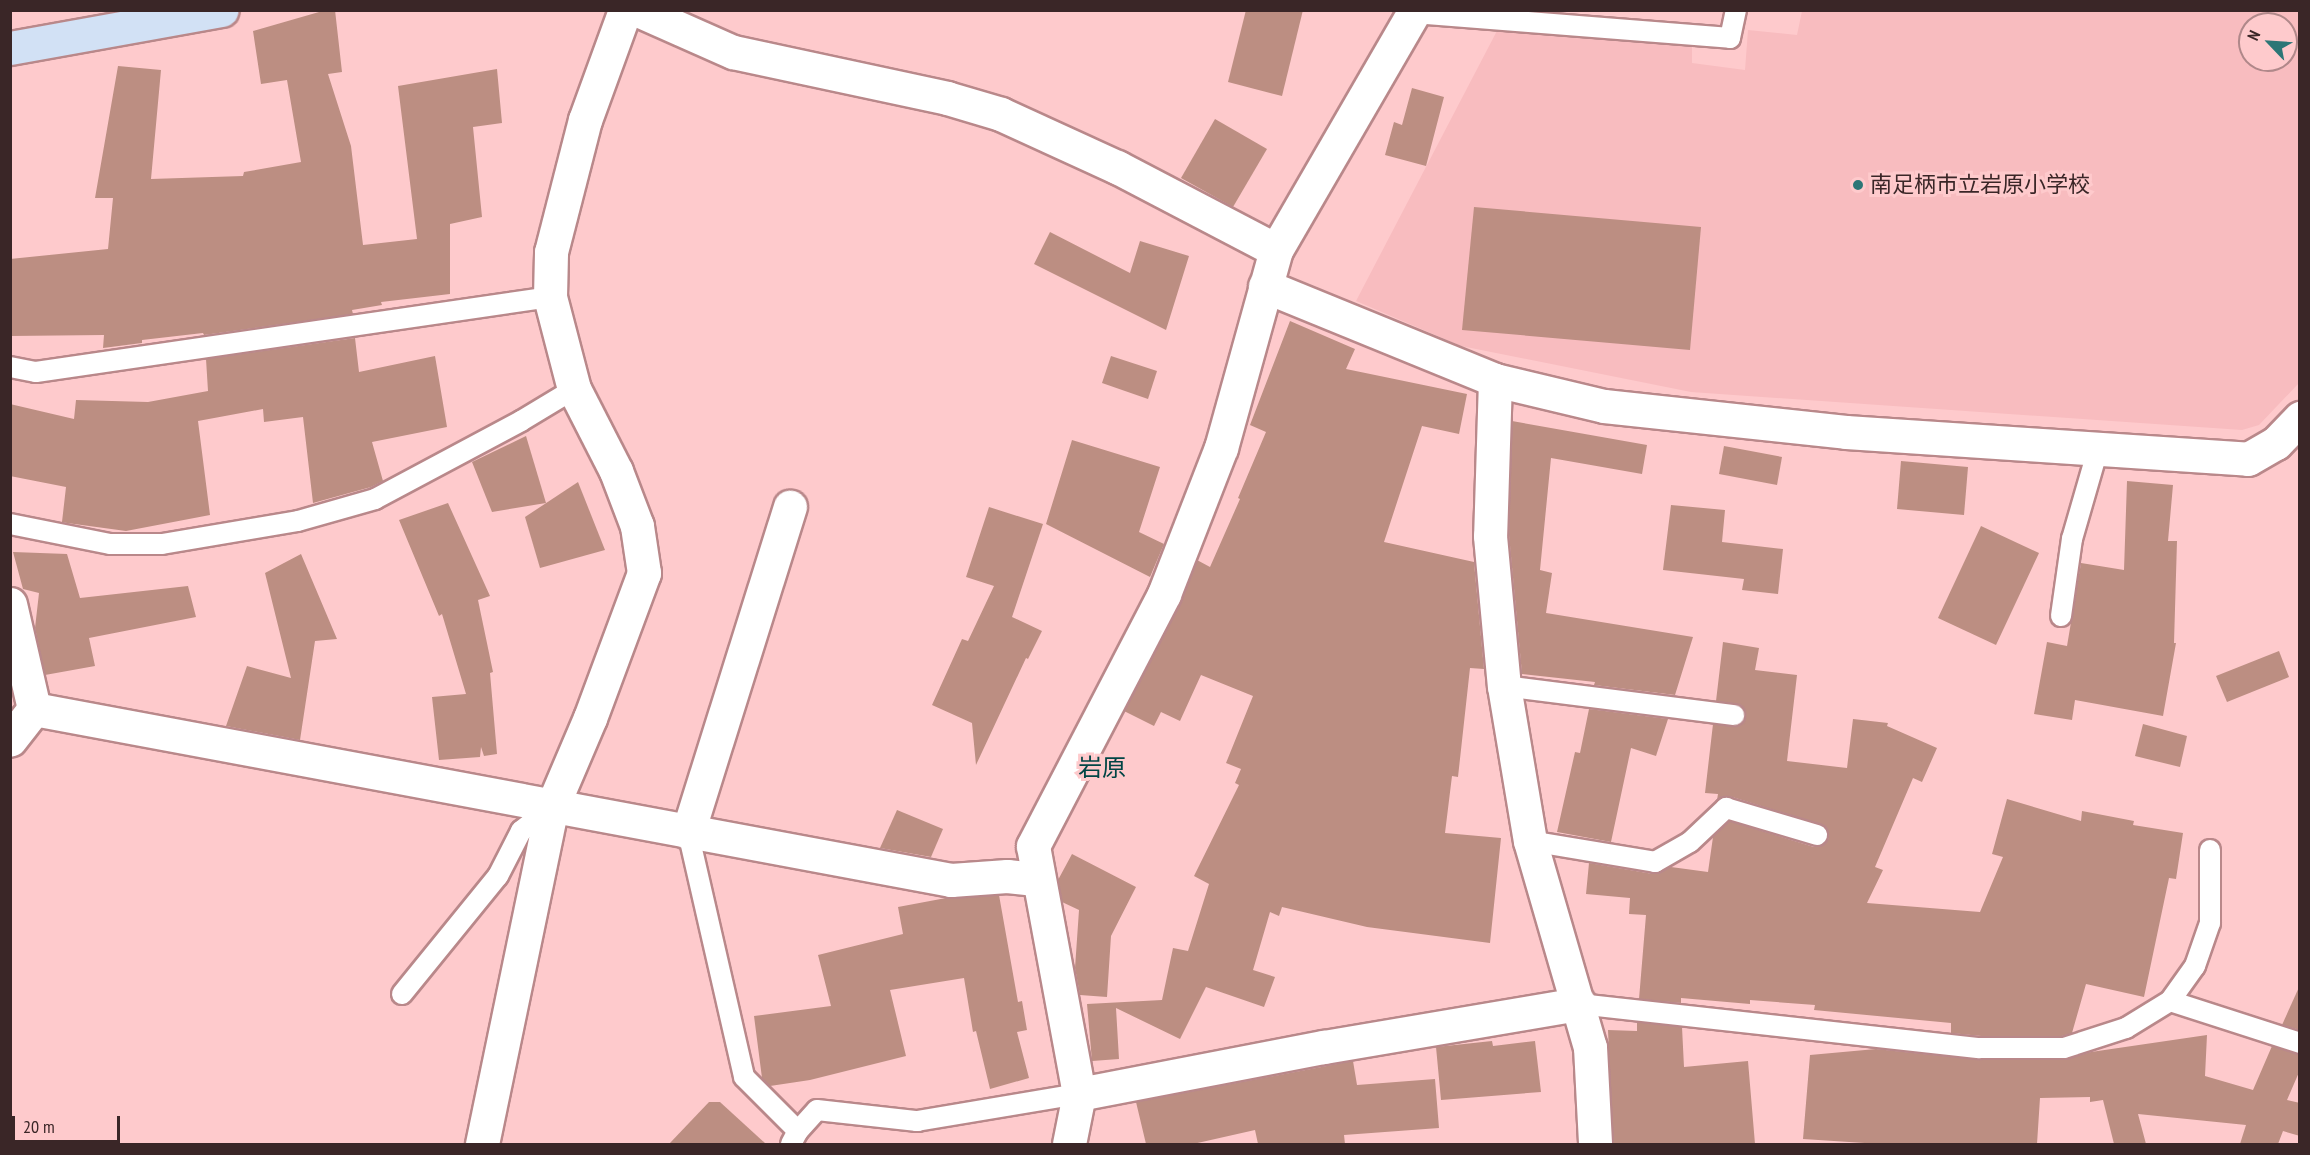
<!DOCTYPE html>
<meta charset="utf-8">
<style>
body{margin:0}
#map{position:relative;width:2310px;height:1155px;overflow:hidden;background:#fecacc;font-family:"PT Sans Narrow","Noto Sans JP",sans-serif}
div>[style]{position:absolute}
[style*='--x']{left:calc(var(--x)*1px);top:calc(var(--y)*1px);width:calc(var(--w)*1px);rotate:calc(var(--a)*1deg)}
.built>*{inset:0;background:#f8bcbf}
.building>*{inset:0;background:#bc8e82}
.roads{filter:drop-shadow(2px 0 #b9888a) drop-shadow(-2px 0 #b9888a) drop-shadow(0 2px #b9888a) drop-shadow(0 -2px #b9888a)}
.service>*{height:20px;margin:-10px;padding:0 10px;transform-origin:10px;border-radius:10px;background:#fff}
.minor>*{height:33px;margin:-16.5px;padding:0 16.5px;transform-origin:16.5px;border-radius:16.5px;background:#fff}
.primary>*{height:33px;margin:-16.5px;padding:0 16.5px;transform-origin:16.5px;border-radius:16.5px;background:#d2e1f5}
.dots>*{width:16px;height:16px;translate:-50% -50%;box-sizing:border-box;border:3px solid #fecacc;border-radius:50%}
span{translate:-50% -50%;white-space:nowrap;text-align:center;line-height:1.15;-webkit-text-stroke:6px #fecacc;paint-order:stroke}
.poi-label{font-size:22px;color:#3a2627}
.left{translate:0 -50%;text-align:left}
.neighbourhood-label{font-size:24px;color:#014545}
.frame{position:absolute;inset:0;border:12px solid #3a2627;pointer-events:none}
.north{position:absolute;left:2238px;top:12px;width:60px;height:60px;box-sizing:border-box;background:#fecacc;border:2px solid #b0888a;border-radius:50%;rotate:295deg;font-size:16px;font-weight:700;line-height:24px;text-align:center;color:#3a2627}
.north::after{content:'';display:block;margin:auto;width:21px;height:27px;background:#2c7676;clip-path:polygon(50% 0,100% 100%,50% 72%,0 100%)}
.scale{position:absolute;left:12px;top:1116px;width:108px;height:27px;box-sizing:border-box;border:3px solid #3a2627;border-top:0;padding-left:8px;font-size:18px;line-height:21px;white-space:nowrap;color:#3a2627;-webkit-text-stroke:4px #fecacc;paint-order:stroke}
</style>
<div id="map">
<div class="built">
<div style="clip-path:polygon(evenodd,1802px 11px,2299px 11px,2299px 383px,2259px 425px,2242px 430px,1691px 392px,1461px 346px,1356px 301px,1499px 27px,1692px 46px,1692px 63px,1745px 70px,1748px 30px,1797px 35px,1802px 11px,2250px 24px,2286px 24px,2286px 60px,2250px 60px,2250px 24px)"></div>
</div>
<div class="building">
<div style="clip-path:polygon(326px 10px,335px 10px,342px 72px,328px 74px,351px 146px,363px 245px,417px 239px,398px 86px,497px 69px,502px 123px,473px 127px,482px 217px,450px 224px,450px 294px,381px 302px,382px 305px,352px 310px,353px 314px,204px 335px,203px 333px,142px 340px,142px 343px,103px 348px,104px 335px,10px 336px,10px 259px,108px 249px,113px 198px,95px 198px,118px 66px,161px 70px,151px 179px,243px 176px,244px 172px,301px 162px,287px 80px,261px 84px,253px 31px)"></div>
<div style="clip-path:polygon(1246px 10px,1303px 10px,1282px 96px,1228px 82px)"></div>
<div style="clip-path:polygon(1412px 88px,1444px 97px,1426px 166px,1385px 155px,1394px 122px,1402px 125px)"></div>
<div style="clip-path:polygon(1215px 119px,1267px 149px,1233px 207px,1181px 178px)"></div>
<div style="clip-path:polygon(1474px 207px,1701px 227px,1690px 350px,1462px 330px)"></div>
<div style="clip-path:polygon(1050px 232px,1130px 273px,1140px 241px,1189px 256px,1166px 330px,1034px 264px)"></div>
<div style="clip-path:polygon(1290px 321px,1355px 349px,1346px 369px,1467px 394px,1459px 434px,1422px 426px,1384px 542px,1474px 562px,1484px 669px,1470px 668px,1458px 777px,1452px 776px,1445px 833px,1501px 838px,1490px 943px,1367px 927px,1282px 907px,1279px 916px,1270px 912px,1253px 970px,1275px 977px,1264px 1007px,1206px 987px,1180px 1039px,1116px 1008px,1119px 1059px,1092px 1061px,1087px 1004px,1162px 1000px,1173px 948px,1188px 951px,1209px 884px,1194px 876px,1239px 785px,1235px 783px,1241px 769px,1226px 763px,1253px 696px,1201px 675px,1180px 721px,1161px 712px,1154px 726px,1124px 711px,1181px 603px,1197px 560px,1210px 567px,1240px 499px,1238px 498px,1266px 432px,1250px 425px)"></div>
<div style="clip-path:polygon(355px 338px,359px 372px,435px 356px,447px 427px,372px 442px,383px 481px,371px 487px,313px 503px,303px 417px,264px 422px,263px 409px,198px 421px,210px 515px,126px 531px,67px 523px,62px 522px,66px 487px,10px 476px,10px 404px,74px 419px,76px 400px,148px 402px,208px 391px,206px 359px)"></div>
<div style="clip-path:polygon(1111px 356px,1157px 371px,1148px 399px,1102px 383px)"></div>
<div style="clip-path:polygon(1512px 421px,1647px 445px,1642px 474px,1551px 458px,1540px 570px,1552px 573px,1546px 613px,1693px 637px,1675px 695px,1594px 685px,1595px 682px,1522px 674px,1509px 535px)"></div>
<div style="clip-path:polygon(526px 436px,546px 503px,492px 512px,472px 462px)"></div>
<div style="clip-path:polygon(1072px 440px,1160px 467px,1139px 532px,1164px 544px,1150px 577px,1046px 524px)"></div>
<div style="clip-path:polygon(1724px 446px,1782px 457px,1777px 485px,1719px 474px)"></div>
<div style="clip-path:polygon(1901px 461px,1968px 467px,1964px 515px,1897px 509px)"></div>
<div style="clip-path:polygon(2127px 481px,2173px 485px,2168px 541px,2177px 541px,2174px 643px,2176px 643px,2163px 716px,2075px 700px,2072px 720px,2034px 714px,2047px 642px,2067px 646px,2081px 563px,2124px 570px)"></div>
<div style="clip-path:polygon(578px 482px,605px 550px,540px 568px,525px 517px)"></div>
<div style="clip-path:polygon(448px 503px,490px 596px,478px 600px,493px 672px,490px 673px,497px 754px,484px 756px,481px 747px,480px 757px,439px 760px,432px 697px,466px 694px,442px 614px,439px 616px,399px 520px)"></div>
<div style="clip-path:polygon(1671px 505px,1725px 510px,1722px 542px,1783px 549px,1778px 594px,1742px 590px,1744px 579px,1663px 570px)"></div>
<div style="clip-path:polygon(989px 507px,1043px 524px,1012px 617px,1042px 631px,1028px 659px,1026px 658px,976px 765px,972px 723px,932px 705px,962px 639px,968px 641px,994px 586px,966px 577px)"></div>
<div style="clip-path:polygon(1981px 526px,2039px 553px,1996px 645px,1938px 618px)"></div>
<div style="clip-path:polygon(13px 552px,67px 554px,80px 598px,188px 586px,196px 617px,89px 638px,95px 666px,45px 675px,35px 628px,39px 593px,23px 589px)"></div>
<div style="clip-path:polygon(301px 554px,337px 639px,315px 641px,300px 740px,226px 726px,247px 666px,291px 678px,265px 573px)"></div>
<div style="clip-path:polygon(1723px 642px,1759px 648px,1755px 670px,1797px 675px,1787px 761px,1847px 768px,1853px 719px,1888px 723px,1887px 726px,1937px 748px,1922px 782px,1913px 778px,1875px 867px,1883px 870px,1867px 903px,1980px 912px,2003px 857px,1992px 854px,2007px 799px,2081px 821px,2082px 811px,2134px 821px,2133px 825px,2183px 833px,2176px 879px,2169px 878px,2144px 997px,2086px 984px,2072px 1033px,2062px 1036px,1981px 1036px,1951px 1033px,1951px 1023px,1814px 1010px,1815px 1005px,1750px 1000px,1750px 1004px,1681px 998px,1681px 1003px,1639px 999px,1646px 915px,1629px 914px,1630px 898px,1586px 894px,1589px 863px,1653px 874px,1671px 867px,1708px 872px,1713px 837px,1729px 821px,1814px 847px,1825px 844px,1829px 838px,1826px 827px,1820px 824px,1729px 796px,1717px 800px,1718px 794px,1705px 793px,1713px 724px,1738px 726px,1746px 716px,1741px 705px,1716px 701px)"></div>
<div style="clip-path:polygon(2279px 651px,2289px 677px,2227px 702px,2216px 676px)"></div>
<div style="clip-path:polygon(1589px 709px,1668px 719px,1656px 756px,1631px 748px,1611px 842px,1557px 832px,1575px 752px,1580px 753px)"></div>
<div style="clip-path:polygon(2143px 724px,2187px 736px,2180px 767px,2135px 756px)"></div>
<div style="clip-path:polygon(897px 810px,943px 829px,931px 857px,880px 848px)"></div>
<div style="clip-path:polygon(1072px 854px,1136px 887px,1111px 936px,1107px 997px,1080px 995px,1075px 968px,1079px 910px,1062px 902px,1058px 880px)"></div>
<div style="clip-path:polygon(999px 895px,1018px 1002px,1022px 1001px,1027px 1030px,1017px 1032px,1029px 1078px,990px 1089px,976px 1031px,973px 1032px,964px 978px,890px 990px,906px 1056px,810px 1080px,770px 1086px,762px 1078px,754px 1016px,831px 1006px,818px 955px,903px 934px,898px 907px,946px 898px)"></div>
<div style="clip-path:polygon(2300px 985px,2300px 1030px,2282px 1025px)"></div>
<div style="clip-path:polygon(1637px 1022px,1682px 1027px,1684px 1067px,1748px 1061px,1755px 1144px,1613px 1144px,1608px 1030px,1637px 1031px)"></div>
<div style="clip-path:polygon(2207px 1035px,2205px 1076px,2253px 1090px,2272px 1046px,2300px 1055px,2300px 1070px,2287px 1100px,2300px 1103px,2300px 1136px,2283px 1131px,2278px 1144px,2240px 1144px,2246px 1125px,2138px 1114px,2146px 1144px,2114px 1144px,2103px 1100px,2090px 1102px,2090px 1097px,2040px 1098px,2037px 1144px,1880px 1144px,1803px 1139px,1810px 1055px,1876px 1049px,1979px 1060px,2064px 1060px,2091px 1052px)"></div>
<div style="clip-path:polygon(1492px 1041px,1493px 1046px,1535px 1041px,1541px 1092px,1441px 1100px,1436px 1047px)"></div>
<div style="clip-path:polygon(1353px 1061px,1357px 1085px,1435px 1079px,1439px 1128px,1344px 1135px,1345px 1144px,1258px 1144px,1255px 1130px,1193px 1144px,1146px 1144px,1136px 1102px)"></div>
<div style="clip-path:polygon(709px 1102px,720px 1102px,766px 1144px,669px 1144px)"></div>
</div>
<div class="roads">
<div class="service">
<div style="--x:1414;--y:13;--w:317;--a:4.5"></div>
<div style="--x:1730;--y:38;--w:29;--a:-78"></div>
<div style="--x:10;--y:367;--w:26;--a:11"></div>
<div style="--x:36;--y:372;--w:519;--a:-8.3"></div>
<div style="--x:10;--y:524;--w:102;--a:11.3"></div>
<div style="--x:110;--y:544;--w:52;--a:0"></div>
<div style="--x:162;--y:544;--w:138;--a:-9.6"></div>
<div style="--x:298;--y:521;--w:80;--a:-15.9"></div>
<div style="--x:375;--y:499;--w:166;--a:-28.1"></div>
<div style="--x:521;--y:421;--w:62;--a:-31.1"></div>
<div style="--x:2061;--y:616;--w:78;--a:-81.9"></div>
<div style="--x:2072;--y:539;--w:94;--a:-73.9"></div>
<div style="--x:1504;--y:686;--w:232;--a:7.2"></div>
<div style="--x:688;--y:832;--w:251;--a:77.1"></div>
<div style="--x:744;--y:1077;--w:76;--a:45"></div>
<div style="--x:1530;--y:841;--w:127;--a:9.5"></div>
<div style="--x:1655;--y:862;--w:40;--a:-29.7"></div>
<div style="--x:1690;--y:842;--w:50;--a:-43.4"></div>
<div style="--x:1726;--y:808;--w:95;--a:16.5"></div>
<div style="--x:402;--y:994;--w:152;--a:-50.9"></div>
<div style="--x:498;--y:876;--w:51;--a:-62.9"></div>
<div style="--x:521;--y:831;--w:39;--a:-38"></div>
<div style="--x:2170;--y:1001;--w:43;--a:-54.5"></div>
<div style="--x:2195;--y:966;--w:46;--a:-70.8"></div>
<div style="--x:2210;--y:923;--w:73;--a:-90"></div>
<div style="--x:1579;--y:1004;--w:403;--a:6.3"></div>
<div style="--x:1980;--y:1048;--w:84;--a:0"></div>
<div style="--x:2064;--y:1048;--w:65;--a:-17.9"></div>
<div style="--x:2126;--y:1028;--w:52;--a:-31.5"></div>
<div style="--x:2170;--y:1001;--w:137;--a:17.9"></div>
<div style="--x:791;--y:1144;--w:15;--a:-62"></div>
<div style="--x:798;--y:1131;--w:28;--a:-48"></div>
<div style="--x:817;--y:1110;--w:101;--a:6.3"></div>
<div style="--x:917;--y:1121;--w:164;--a:-9.5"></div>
</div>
<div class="minor">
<div style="--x:638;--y:10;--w:104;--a:23.9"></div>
<div style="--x:733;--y:52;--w:219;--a:12.1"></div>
<div style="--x:947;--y:98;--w:56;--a:16.5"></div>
<div style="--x:1001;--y:114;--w:128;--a:24.6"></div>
<div style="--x:1117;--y:167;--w:179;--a:27.6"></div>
<div style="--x:1265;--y:286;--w:248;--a:22.2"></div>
<div style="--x:1495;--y:380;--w:112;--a:13.4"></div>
<div style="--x:1604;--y:406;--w:243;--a:6.1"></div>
<div style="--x:1846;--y:432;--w:403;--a:3.8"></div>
<div style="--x:2248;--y:459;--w:32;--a:-30"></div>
<div style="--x:2276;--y:443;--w:35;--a:-46"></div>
<div style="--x:1495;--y:380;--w:156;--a:91.8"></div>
<div style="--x:1490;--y:536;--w:151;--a:84.7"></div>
<div style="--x:1504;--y:686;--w:157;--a:80.5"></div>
<div style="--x:1530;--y:841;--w:215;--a:73.8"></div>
<div style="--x:1590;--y:1047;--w:97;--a:87"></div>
<div style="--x:10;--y:604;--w:108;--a:77.1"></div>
<div style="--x:34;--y:709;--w:39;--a:128"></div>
<div style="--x:34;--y:709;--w:933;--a:10.56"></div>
<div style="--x:951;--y:880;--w:56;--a:-4.1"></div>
<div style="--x:1007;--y:876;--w:31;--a:6"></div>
<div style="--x:688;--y:832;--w:341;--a:-72.6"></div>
<div style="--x:1079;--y:1094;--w:249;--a:-10.9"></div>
<div style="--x:1324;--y:1047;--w:259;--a:-9.6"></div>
<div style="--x:482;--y:1144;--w:344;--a:-78.3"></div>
<div style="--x:552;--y:807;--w:97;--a:-66.9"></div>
<div style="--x:590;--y:718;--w:155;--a:-69.6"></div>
<div style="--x:644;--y:573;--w:48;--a:-98.5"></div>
<div style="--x:637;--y:526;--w:59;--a:-110.9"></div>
<div style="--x:616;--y:471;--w:92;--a:-117.1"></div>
<div style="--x:574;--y:389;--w:95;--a:-104.6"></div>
<div style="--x:550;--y:297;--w:45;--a:-88.7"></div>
<div style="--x:551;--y:252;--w:136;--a:-75.6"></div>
<div style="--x:585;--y:120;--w:117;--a:-70"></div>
<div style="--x:1069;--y:1144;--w:51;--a:-78.7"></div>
<div style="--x:1079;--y:1094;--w:252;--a:-100.5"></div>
<div style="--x:1033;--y:846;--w:284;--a:-62.5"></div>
<div style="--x:1164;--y:594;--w:157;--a:-68.7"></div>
<div style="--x:1221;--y:448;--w:205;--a:-74.5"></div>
<div style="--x:1276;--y:250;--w:277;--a:-59.9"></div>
</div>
<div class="primary">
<div style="--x:10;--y:48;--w:215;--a:-10.2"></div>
</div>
</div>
<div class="dots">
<div style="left:1858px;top:185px;background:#2c7676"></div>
</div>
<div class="poi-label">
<span class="left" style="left:1870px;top:185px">南足柄市立岩原小学校</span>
</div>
<div class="neighbourhood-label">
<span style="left:1102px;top:768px">岩原</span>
</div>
<div class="frame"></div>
<div class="north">N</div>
<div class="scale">20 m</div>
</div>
